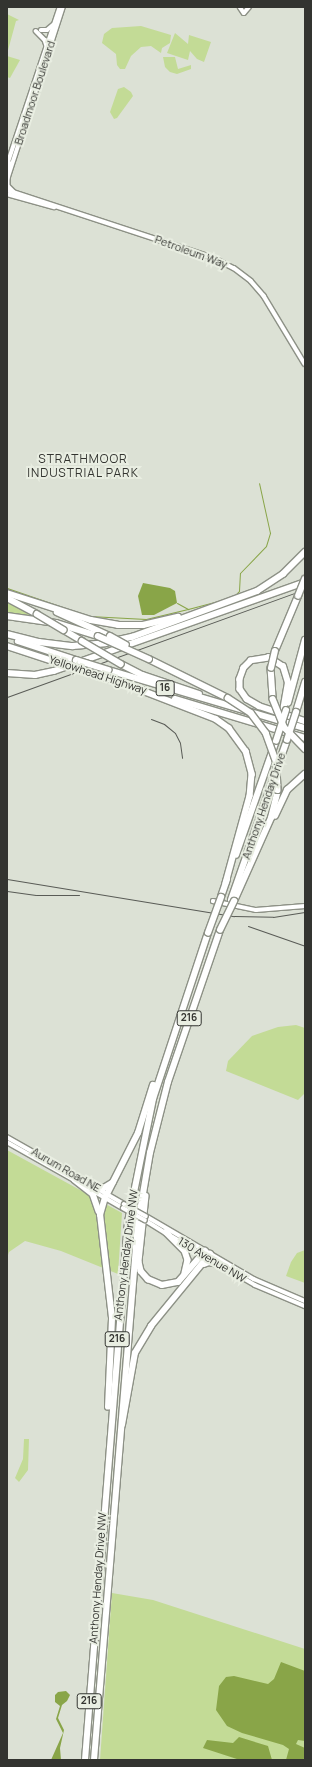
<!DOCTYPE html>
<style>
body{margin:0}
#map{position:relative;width:312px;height:1767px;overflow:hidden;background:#dce1d5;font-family:Manrope,sans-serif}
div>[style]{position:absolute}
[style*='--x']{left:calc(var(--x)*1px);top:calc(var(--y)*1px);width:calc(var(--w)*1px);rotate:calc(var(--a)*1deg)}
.green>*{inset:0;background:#c3db96}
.water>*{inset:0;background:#89a548}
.stream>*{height:1px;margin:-0.5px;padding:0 0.5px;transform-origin:0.5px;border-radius:0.5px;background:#89a548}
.roads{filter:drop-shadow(1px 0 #8d9186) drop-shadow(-1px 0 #8d9186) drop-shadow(0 1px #8d9186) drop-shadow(0 -1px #8d9186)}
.secondary>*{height:3.5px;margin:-1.75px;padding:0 1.75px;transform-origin:1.75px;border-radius:1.75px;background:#fff}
.highway>*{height:5.5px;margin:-2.75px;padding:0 2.75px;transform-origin:2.75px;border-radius:2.75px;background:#fff}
.rail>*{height:1px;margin:-0.5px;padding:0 0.5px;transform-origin:0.5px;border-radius:0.5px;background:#595b56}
.bridges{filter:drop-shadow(1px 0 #8d9186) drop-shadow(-1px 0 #8d9186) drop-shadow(0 1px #8d9186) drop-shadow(0 -1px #8d9186)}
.secondary-bridge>*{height:3.5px;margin:-1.75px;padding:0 1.75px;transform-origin:1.75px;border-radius:1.75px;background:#fff}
.highway-bridge>*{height:5.5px;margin:-2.75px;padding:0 2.75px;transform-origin:2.75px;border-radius:2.75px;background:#fff}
span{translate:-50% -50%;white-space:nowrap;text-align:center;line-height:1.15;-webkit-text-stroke:4px #e9eee2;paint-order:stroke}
.shield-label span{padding:1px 3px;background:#e9eee2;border:1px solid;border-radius:3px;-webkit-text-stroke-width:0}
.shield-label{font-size:10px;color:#333430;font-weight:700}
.street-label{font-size:11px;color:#333430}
.neighbourhood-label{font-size:12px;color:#333430;letter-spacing:1px}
.frame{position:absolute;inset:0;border:8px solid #333430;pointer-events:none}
</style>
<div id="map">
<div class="green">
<div style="clip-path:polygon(7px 14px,19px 20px,16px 21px,7px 54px)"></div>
<div style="clip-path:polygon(141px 26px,171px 35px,170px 43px,162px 48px,161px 53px,151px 46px,141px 47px,131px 56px,125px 69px,120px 69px,117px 65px,116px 54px,102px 43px,104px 34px,112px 28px)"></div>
<div style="clip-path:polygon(175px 33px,188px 44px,189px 35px,211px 42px,204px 62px,197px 59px,190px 51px,188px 60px,167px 53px)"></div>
<div style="clip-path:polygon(7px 56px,20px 60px,10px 78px,7px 77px)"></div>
<div style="clip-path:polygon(163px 57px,175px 57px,178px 69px,191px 65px,191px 69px,177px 74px,170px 72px,165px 67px)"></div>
<div style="clip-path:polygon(124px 87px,131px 92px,133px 96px,117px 118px,114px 119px,110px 112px,118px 89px)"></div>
<div style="clip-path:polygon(7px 600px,38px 617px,7px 613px)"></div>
<div style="clip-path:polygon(296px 1025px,305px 1028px,305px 1093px,298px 1100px,226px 1071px,228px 1061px,252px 1036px,278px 1027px)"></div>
<div style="clip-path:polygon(7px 1150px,122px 1213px,118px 1274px,61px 1251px,25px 1241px,9px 1252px,7px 1258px)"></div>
<div style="clip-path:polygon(305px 1250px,305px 1283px,286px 1276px,291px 1262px,297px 1253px)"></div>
<div style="clip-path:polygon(24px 1439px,29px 1439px,28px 1470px,19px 1482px,15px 1478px,23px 1459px)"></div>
<div style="clip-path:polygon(112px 1593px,153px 1600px,305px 1649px,305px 1760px,100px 1760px)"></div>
</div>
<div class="water">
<div style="clip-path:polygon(143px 583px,170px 588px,175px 591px,177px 603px,154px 615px,142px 615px,138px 596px)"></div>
<div style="clip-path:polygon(281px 1662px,305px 1671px,305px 1741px,298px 1740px,296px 1744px,305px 1748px,305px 1758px,302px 1760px,286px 1760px,289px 1749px,283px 1745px,242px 1733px,227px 1726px,216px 1710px,219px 1686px,226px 1677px,234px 1676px,268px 1684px,274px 1679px)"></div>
<div style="clip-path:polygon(66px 1691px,70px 1695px,67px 1701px,62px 1705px,58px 1718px,64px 1730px,60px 1748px,61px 1760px,51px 1760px,63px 1733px,56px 1719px,60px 1706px,55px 1702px,55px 1695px,58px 1692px)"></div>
<div style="clip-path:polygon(239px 1737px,268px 1746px,272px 1760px,240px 1760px,203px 1748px,207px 1740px,233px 1743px)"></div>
</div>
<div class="stream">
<div style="--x:7;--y:588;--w:87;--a:18.9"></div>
<div style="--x:89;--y:616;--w:57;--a:3"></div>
<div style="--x:146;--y:619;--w:43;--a:-13.4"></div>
<div style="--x:177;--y:603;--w:13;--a:29"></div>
<div style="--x:188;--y:609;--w:47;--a:-14.9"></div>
<div style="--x:233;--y:597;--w:8;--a:-45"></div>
<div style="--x:239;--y:591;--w:18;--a:-87"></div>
<div style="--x:240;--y:573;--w:37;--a:-46"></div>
<div style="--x:266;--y:546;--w:14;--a:-73"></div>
<div style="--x:270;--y:533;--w:51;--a:-102.4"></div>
</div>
<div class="roads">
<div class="secondary">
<div style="--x:240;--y:7;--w:7;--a:56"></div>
<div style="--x:244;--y:13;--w:8;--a:-50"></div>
<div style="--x:41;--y:30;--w:6;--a:0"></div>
<div style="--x:47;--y:30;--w:8;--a:-40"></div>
<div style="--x:36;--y:31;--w:13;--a:45"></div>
<div style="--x:45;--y:40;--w:6;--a:72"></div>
<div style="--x:7;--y:165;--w:167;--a:-71.5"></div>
<div style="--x:7;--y:172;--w:9;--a:-77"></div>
<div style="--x:8;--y:178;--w:8;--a:90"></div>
<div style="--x:8;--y:186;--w:8;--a:45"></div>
<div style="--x:7;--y:180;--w:182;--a:-72.1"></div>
<div style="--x:7;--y:190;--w:218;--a:18.2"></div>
<div style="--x:214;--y:258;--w:22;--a:27"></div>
<div style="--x:234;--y:268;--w:21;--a:37"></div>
<div style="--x:251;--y:281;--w:20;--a:49"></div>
<div style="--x:264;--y:296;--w:79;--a:58.9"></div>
<div style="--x:7;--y:194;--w:49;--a:15.5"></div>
<div style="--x:213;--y:901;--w:44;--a:11.8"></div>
<div style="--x:256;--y:910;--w:49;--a:-4.7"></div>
<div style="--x:7;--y:1137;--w:101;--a:29.6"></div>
<div style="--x:7;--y:1142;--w:79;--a:29.5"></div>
<div style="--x:90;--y:1189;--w:38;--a:30"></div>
<div style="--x:100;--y:1190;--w:28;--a:30"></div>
<div style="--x:146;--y:1216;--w:125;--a:30.3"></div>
<div style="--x:254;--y:1279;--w:56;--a:23.3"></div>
<div style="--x:145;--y:1220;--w:25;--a:32"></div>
<div style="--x:173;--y:1237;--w:95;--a:30.3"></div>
<div style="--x:255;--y:1285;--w:54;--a:22.8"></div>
</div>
<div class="highway">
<div style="--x:7;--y:593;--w:88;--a:17.8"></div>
<div style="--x:91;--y:620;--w:27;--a:10"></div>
<div style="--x:118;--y:625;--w:25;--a:0"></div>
<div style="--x:143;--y:625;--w:36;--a:-13"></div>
<div style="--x:7;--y:598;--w:34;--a:28"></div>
<div style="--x:57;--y:612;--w:58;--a:24.4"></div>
<div style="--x:7;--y:616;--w:49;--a:8.1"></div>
<div style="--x:56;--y:623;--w:44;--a:17.2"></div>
<div style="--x:64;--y:630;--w:21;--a:31"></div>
<div style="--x:7;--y:634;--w:33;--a:14"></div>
<div style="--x:39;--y:642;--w:34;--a:7"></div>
<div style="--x:73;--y:646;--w:32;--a:-5"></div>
<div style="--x:105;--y:643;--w:28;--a:-13"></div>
<div style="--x:132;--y:637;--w:133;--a:-20.2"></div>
<div style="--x:257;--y:591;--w:31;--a:-33"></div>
<div style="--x:283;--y:574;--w:31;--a:-45"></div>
<div style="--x:18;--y:641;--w:61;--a:18.1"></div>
<div style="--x:7;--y:646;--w:58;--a:18.1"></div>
<div style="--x:275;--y:651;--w:60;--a:-67.3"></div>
<div style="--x:149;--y:659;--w:88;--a:26.3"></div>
<div style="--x:121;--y:664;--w:25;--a:27"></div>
<div style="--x:143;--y:675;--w:59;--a:18.7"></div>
<div style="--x:271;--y:668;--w:31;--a:86"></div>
<div style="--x:108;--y:670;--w:205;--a:16.4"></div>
<div style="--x:7;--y:673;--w:28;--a:4"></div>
<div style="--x:35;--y:675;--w:19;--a:-12"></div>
<div style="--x:54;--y:671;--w:266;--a:-19.5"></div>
<div style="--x:95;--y:675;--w:51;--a:17"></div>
<div style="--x:141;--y:690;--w:80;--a:21.1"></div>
<div style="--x:216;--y:719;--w:16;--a:35"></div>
<div style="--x:229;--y:728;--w:29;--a:54"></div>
<div style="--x:246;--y:751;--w:24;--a:75"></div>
<div style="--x:252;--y:774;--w:22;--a:95"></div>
<div style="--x:250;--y:796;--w:90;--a:105.4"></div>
<div style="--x:175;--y:699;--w:136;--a:16.7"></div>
<div style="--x:288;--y:703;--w:65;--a:-74.9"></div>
<div style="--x:283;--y:711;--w:28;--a:-80"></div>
<div style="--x:288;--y:683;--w:17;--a:-107"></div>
<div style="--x:283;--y:667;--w:17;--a:-147"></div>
<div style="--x:269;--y:658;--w:18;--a:171"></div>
<div style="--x:251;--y:661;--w:10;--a:135"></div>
<div style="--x:244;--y:668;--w:12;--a:110"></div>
<div style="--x:240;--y:679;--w:10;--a:90"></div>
<div style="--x:240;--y:689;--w:12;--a:55"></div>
<div style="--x:247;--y:699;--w:14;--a:30"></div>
<div style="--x:259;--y:706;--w:48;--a:18.1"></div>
<div style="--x:296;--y:712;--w:31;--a:-73"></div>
<div style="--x:275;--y:816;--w:29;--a:-65"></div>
<div style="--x:287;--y:790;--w:24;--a:-42"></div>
<div style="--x:236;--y:855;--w:121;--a:-70.7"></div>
<div style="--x:221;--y:897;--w:18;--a:-71"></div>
<div style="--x:235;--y:899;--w:89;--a:-66"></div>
<div style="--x:271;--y:818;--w:29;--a:-76"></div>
<div style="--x:231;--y:900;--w:170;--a:-70.7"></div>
<div style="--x:75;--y:1180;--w:23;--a:38"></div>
<div style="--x:93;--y:1194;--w:18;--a:71"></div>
<div style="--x:94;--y:1186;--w:9;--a:21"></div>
<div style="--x:102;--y:1189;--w:12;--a:-31"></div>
<div style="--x:146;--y:1196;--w:66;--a:96.1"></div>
<div style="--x:139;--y:1262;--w:9;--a:77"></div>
<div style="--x:141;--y:1271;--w:11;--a:49"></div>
<div style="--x:148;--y:1279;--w:15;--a:23"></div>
<div style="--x:162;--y:1285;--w:16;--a:-11"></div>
<div style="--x:178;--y:1282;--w:41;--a:-48.9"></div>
<div style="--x:166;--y:1232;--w:27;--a:45"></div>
<div style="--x:185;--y:1251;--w:9;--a:72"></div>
<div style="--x:188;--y:1260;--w:13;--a:103"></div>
<div style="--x:204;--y:1264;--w:5;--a:-22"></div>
<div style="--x:209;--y:1262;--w:10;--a:11"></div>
<div style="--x:108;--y:1407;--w:89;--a:-87.4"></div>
<div style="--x:112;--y:1318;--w:104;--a:-96.6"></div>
<div style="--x:100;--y:1215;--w:18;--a:-74"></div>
<div style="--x:105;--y:1198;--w:73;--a:-63.1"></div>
<div style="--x:138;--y:1133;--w:50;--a:-72.6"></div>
<div style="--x:122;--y:1425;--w:73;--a:-79.8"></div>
<div style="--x:135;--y:1353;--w:31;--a:-59"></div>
<div style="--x:151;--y:1326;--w:93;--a:-50.7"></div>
<div style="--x:85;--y:1760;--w:540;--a:-85.43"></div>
<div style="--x:128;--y:1222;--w:126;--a:-78.5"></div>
<div style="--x:153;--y:1099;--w:175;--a:-71.7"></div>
<div style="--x:94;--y:1760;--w:539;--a:-85.32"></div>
<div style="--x:138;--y:1223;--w:71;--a:-80.3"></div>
<div style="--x:150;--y:1153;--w:73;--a:-75.8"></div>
<div style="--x:168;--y:1082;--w:161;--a:-71.1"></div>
</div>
</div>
<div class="rail">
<div style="--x:7;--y:697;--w:317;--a:-19.9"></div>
<div style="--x:151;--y:719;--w:14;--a:21"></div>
<div style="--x:164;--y:724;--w:14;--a:39"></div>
<div style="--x:175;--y:733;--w:11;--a:63"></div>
<div style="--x:180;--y:743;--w:15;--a:82"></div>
<div style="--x:7;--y:879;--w:230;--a:9.3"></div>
<div style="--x:234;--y:916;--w:39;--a:1"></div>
<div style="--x:273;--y:917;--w:32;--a:-9"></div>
<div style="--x:7;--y:891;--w:29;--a:8"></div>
<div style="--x:36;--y:895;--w:43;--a:0"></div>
<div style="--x:248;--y:926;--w:60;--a:19.3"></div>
</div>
<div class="bridges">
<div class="secondary-bridge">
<div style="--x:124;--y:1204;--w:25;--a:29"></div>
<div style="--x:123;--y:1208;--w:25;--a:29"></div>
</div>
<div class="highway-bridge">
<div style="--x:298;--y:596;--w:18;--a:-68"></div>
<div style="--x:37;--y:614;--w:31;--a:31"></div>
<div style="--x:98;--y:636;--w:56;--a:24.3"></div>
<div style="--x:110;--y:636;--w:18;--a:29"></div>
<div style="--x:82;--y:641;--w:45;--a:30.5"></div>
<div style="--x:76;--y:660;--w:34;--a:17"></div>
<div style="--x:62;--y:664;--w:35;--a:18"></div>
<div style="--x:271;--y:668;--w:17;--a:-77"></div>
<div style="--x:228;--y:698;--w:27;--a:33"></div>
<div style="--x:251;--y:713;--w:25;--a:53"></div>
<div style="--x:266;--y:733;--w:32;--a:70"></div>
<div style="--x:277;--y:763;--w:27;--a:88"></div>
<div style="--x:273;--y:699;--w:31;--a:68"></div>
<div style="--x:285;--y:728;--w:29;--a:46"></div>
<div style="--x:287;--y:740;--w:29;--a:-72"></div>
<div style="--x:276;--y:741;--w:32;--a:-72"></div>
<div style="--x:220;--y:930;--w:32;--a:-64"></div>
<div style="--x:208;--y:933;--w:38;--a:-70"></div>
</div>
</div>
<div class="shield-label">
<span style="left:165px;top:688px">16</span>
<span style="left:189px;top:1018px">216</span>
<span style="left:117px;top:1339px">216</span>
<span style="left:89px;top:1701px">216</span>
</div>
<div class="street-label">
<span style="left:35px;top:93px;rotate:-72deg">Broadmoor Boulevard</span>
<span style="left:191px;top:252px;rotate:20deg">Petroleum Way</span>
<span style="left:98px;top:675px;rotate:18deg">Yellowhead Highway</span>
<span style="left:264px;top:806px;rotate:-71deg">Anthony Henday Drive</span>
<span style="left:66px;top:1170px;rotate:30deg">Aurum Road NE</span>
<span style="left:126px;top:1255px;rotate:-83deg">Anthony Henday Drive NW</span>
<span style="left:212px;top:1260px;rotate:31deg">130 Avenue NW</span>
<span style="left:98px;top:1578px;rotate:-86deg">Anthony Henday Drive NW</span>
</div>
<div class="neighbourhood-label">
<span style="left:83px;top:466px">STRATHMOOR<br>INDUSTRIAL PARK</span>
</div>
<div class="frame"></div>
</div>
